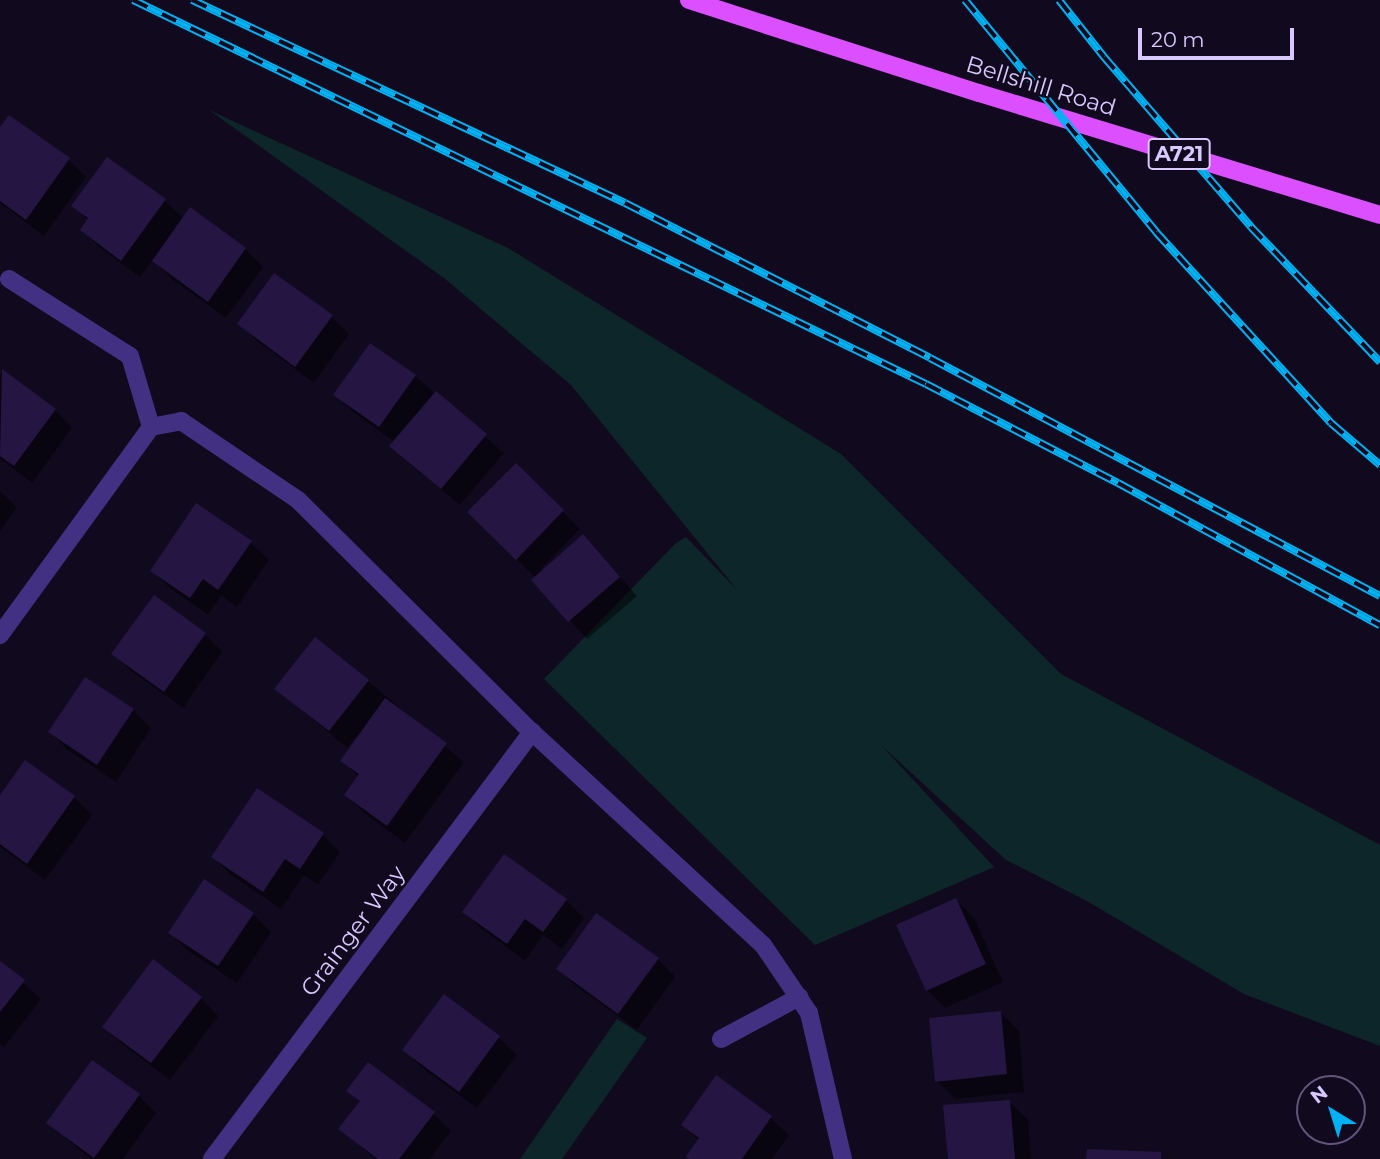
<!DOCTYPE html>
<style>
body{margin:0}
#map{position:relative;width:1380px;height:1159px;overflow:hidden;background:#110a1f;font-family:Montserrat,sans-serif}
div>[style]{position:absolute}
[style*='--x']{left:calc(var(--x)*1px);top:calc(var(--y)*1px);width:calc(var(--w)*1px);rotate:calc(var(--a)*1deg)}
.green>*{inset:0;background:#0d2629}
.shadow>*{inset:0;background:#0007}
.building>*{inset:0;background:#251542}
.minor>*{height:18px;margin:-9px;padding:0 9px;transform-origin:9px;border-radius:9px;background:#423182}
.major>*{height:18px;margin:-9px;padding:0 9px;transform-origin:9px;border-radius:9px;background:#db4fff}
.rail>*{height:8px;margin-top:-4px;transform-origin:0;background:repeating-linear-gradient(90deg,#110a1f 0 16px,#00b2f3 0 32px);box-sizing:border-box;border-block:2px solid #00b2f3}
span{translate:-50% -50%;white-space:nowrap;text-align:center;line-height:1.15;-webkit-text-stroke:5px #110a1f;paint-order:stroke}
.shield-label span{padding:2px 5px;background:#110a1f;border:2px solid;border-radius:5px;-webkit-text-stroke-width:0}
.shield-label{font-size:21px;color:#d8c8ff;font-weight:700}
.street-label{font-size:23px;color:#d8c8ff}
.north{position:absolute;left:1296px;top:1075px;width:70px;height:70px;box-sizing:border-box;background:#110a1f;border:2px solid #615679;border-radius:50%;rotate:322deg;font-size:19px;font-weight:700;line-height:28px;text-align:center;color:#d8c8ff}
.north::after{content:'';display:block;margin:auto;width:24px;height:32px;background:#00b2f3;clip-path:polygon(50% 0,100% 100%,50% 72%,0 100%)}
.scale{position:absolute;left:1138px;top:28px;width:156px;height:32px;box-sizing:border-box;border:4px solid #d8c8ff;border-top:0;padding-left:9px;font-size:21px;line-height:24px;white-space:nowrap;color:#d8c8ff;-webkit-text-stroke:5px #110a1f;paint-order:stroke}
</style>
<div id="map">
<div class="green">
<div style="clip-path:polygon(209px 110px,508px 248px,841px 454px,1061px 674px,1380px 845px,1380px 1046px,1244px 994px,1087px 901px,1006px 860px,881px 745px,994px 867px,815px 945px,544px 679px,676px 543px,686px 537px,738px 591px,571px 385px,444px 278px)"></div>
<div style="clip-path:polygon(617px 1019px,647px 1038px,562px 1159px,520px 1159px)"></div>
</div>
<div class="shadow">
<div style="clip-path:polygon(0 130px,68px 159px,86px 177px,44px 236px,0 203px)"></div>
<div style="clip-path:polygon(108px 159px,165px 201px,184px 219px,191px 210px,245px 249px,263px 267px,226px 318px,172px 279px,153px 260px,140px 277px,100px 248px,82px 230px,89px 221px,74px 206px)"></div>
<div style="clip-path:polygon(332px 317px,349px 334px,314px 383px,257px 341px,240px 324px)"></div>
<div style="clip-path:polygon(3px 372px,55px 410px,72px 428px,32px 483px,0 459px,0 375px)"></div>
<div style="clip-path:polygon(415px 376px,504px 453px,460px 505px,409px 463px,391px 446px,395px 442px,353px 412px,335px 395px)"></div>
<div style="clip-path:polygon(516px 465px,580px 529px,541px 569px,543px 571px,583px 536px,637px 596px,587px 639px,533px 580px,536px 578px,469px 512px)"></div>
<div style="clip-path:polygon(0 491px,17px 507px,0 531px)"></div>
<div style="clip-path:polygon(197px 505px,251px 543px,269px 560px,237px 607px,221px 595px,208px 615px,170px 588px,152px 571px)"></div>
<div style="clip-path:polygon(205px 634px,222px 652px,183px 708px,131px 671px,114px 654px)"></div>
<div style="clip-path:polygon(86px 679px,133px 710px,151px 728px,116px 782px,68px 750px,50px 732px)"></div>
<div style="clip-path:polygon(368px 681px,464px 762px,405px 843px,364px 813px,346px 795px,359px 777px,343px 761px,359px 738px,356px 737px,347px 748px,277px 689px)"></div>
<div style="clip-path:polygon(74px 797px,92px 815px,45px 880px,0 847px,0 798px)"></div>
<div style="clip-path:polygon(323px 835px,340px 852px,318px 885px,304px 875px,281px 909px,231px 875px,213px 857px)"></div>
<div style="clip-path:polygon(504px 856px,566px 900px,584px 918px,562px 949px,543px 935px,525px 961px,482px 929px,464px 912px)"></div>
<div style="clip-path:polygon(205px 882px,253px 914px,271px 932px,237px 983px,188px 951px,170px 933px)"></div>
<div style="clip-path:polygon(956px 900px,974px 918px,1003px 982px,945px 1008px,927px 990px)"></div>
<div style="clip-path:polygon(658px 959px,675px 977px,637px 1030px,576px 986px,558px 969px)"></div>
<div style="clip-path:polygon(0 963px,41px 999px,4px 1047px,0 1044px)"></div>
<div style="clip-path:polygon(444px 997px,499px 1038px,517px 1055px,477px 1108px,422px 1068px,405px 1050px)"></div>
<div style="clip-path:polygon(201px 998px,218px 1016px,170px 1080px,122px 1044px,104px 1026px)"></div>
<div style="clip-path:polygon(1001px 1013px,1019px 1031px,1024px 1092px,955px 1099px,937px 1081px)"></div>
<div style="clip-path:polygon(717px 1078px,771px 1118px,789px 1135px,772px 1159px,691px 1159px,699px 1141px,683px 1125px)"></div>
<div style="clip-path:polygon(349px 1090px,433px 1113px,451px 1131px,430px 1159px,375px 1159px,341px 1129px,361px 1103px)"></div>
<div style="clip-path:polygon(139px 1096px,156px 1113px,123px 1159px,91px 1159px,48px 1123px)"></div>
<div style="clip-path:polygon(1010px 1102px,1028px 1120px,1031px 1159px,949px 1159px)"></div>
</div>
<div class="building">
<div style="clip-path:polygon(9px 115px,70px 158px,26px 220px,0 201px,0 127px)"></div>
<div style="clip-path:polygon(107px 157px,166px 199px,121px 261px,80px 230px,88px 218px,71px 206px)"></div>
<div style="clip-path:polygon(190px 207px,246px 248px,208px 302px,152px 261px)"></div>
<div style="clip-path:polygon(274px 273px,333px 315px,295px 367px,237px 324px)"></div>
<div style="clip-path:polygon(370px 343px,416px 375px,379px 427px,333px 395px)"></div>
<div style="clip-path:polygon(2px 369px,56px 409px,14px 466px,0 456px)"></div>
<div style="clip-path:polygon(436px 391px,487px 434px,441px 489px,389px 446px)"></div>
<div style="clip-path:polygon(516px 463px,564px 510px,516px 560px,467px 512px)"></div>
<div style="clip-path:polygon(196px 503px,252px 541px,218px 590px,203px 579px,190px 598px,150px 571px)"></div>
<div style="clip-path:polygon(583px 534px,620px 577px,568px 622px,531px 580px)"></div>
<div style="clip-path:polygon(154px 595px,206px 633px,164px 692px,111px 654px)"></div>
<div style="clip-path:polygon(315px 637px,369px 680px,329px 731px,274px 689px)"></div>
<div style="clip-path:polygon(85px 677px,134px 709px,97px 765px,48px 732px)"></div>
<div style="clip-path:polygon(385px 698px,447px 743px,387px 826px,344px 795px,359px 774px,340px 761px)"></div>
<div style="clip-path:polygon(25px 760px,75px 796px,27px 864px,0 844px,0 795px)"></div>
<div style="clip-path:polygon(257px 788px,324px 833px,300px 869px,285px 859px,263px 892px,211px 857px)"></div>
<div style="clip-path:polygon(504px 854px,567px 899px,543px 932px,525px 919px,507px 944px,462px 912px)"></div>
<div style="clip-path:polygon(204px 879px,254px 913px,218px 966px,168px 933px)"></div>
<div style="clip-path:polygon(956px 898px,986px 964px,926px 991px,896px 925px)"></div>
<div style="clip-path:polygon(596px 913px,659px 958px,618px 1014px,556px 969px)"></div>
<div style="clip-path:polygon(153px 959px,202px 997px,151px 1063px,102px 1027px)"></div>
<div style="clip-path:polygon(0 961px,25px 980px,0 1012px)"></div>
<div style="clip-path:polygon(444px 994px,500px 1036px,459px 1092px,402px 1050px)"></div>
<div style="clip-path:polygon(1001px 1011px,1007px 1074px,935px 1082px,929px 1018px)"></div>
<div style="clip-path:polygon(92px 1060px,140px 1094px,94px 1158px,46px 1123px)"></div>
<div style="clip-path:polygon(368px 1062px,435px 1112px,399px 1159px,378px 1159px,338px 1129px,360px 1101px,346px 1091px)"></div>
<div style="clip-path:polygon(716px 1075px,772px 1116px,742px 1159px,689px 1159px,686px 1156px,699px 1138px,681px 1125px)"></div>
<div style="clip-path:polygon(1010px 1100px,1015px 1159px,948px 1159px,943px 1105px)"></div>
<div style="clip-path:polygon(1087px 1149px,1161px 1152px,1161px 1159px,1086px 1159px)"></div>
</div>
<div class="minor">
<div style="--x:9;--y:279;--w:143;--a:32.5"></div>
<div style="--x:130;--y:356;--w:74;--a:73.5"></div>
<div style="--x:0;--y:635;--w:257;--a:-54"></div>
<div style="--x:151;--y:427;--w:31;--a:-11"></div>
<div style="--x:181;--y:421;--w:141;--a:34"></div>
<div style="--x:298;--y:500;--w:330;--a:44.8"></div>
<div style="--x:532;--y:732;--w:314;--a:42.7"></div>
<div style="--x:763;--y:945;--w:82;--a:55.9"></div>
<div style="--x:809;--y:1013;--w:150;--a:76.9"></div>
<div style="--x:721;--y:1039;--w:89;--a:-28.3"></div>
<div style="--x:212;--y:1159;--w:534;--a:-53.15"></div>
</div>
<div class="major">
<div style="--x:689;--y:0;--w:305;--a:17.8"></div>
<div style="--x:979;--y:93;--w:419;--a:16.9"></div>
</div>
<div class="rail">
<div style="--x:133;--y:0;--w:881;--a:25.84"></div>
<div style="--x:926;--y:384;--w:216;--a:27.3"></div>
<div style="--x:1118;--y:483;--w:298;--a:28.5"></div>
<div style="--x:192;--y:0;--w:478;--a:25.1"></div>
<div style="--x:625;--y:203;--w:342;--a:26.9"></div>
<div style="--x:930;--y:358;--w:509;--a:27.87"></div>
<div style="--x:965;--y:0;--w:301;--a:50.5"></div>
<div style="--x:1156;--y:232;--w:259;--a:47.5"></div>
<div style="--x:1331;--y:423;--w:65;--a:40.6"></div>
<div style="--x:1059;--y:0;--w:73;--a:51.7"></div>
<div style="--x:1104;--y:57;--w:225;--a:49.1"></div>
<div style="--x:1251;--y:227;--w:187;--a:46.3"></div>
</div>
<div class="shield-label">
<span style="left:1179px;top:154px">A721</span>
</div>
<div class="street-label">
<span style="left:1041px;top:86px;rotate:17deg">Bellshill Road</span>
<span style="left:353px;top:931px;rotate:-53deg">Grainger Way</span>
</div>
<div class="north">N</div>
<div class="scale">20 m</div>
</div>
